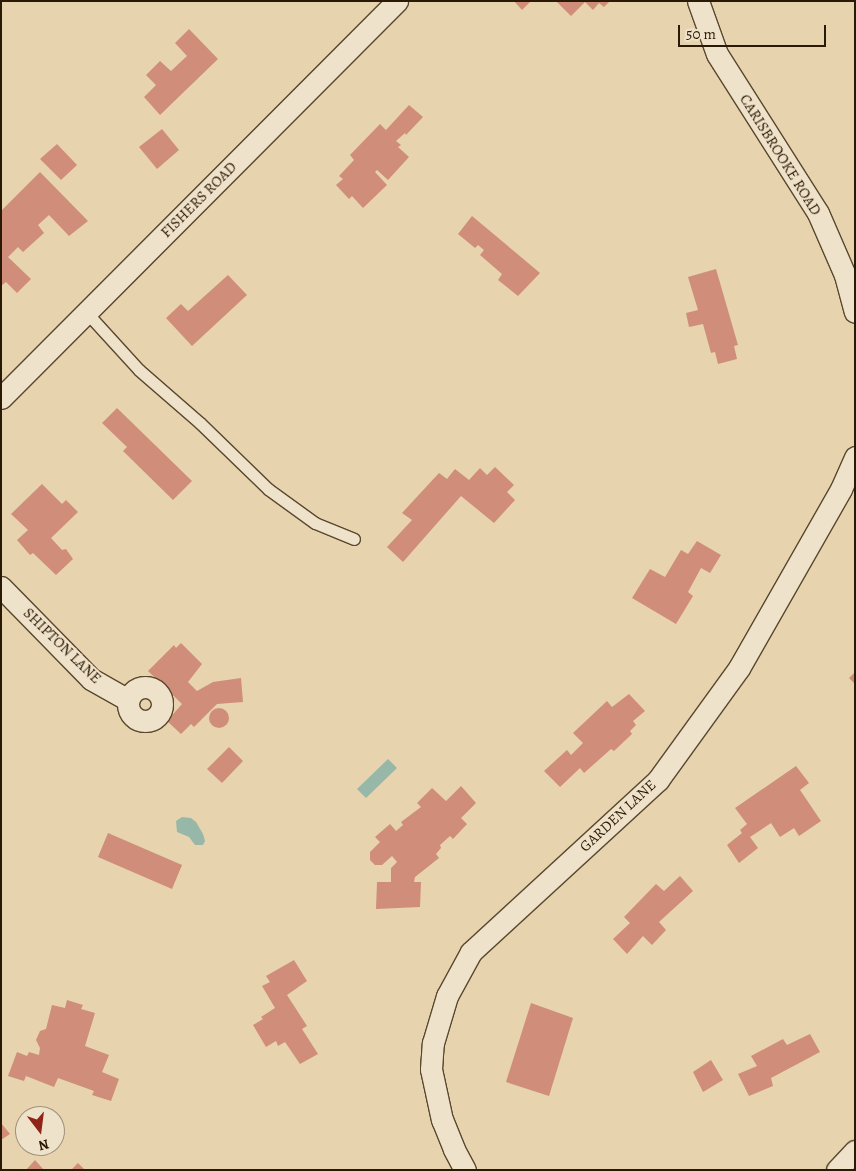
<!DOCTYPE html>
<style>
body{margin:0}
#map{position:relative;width:856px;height:1171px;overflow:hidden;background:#e7d3ae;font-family:Alegreya,serif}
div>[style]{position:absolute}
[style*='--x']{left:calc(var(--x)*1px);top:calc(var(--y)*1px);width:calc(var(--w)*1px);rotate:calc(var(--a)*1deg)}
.water>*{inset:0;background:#97b8a9}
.building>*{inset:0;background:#cf8d7a}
.round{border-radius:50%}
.roads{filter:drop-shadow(1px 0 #59482e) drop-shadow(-1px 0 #59482e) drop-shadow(0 1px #59482e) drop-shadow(0 -1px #59482e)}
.lane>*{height:11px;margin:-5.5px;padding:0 5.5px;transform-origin:5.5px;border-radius:5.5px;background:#efe2ca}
.street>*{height:21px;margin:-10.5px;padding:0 10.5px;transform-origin:10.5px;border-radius:10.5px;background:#efe2ca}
.street>.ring{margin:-10.5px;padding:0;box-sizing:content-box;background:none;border:21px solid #efe2ca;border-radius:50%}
span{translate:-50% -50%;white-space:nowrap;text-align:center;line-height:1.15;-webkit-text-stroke:4px #efe2ca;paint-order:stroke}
.street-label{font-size:15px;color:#2a1904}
.frame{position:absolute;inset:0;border:2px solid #2a1904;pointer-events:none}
.north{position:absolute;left:15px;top:1106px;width:50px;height:50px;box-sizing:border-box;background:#efe2ca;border:1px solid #a0927b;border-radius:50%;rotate:165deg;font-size:14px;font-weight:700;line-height:20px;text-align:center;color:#2a1904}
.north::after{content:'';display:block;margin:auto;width:18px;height:22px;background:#8f2418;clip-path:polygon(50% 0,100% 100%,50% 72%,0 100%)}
.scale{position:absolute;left:678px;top:25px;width:148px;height:22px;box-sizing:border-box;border:2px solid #2a1904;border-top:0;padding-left:6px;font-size:15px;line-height:18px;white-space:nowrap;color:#2a1904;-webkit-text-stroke:4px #efe2ca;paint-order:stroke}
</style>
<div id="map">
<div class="water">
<div style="clip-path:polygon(388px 759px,397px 768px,366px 798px,357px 789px)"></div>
<div style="clip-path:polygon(182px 817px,191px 818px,196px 822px,203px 834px,205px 841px,203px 845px,195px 845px,189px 837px,177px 832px,176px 821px)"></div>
</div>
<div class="building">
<div style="clip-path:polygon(514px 1px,531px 1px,522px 10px)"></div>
<div style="clip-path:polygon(556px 1px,610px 1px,604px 7px,599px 3px,593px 10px,585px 2px,571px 16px)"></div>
<div style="clip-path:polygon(189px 29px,218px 59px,160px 115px,144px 97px,156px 85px,146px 75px,160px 61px,171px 71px,187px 56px,175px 43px)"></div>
<div style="clip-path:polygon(409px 105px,423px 117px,406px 135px,405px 133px,396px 141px,401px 145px,398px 147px,409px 157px,388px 180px,377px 170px,375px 172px,387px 185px,363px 208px,352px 196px,349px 199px,336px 185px,343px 179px,339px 176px,354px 160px,350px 155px,380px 124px,386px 130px)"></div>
<div style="clip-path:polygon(162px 129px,179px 150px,157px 169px,139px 147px)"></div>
<div style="clip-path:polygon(57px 144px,77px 165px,61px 180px,40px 159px)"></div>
<div style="clip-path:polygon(40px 172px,88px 221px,69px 236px,49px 215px,38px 225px,44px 233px,23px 252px,18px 247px,8px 257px,31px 279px,17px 293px,6px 282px,1px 286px,1px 211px)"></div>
<div style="clip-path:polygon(472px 216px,540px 273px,518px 296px,498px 280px,502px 274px,480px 255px,484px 250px,478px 245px,475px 248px,458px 234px)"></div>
<div style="clip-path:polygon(716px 269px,738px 345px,734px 346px,737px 359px,718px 364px,715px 352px,711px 353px,703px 324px,689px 327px,686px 313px,698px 310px,688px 277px)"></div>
<div style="clip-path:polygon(228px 275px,247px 295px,192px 346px,166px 318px,181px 304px,188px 311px)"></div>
<div style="clip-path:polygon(117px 408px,192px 481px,173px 500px,123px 451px,127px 447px,102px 423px)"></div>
<div style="clip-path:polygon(495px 467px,514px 485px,507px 492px,515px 500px,494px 523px,461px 496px,403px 562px,387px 547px,412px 520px,402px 513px,439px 473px,447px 479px,455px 469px,469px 480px,480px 468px,487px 475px)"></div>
<div style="clip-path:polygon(42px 484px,62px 504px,66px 500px,78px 512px,51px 538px,62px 550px,66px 549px,73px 559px,56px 575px,33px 553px,30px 555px,17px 540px,28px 530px,11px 514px)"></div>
<div style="clip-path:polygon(697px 541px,721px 555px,710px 573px,701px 568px,688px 592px,693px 596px,676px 624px,632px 598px,650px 569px,665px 577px,681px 550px,688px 554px)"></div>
<div style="clip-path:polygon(181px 643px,202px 664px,188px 682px,197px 691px,213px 682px,241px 678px,243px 702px,217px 704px,194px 727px,191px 724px,181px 734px,167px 721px,182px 704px,148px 671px,174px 645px,176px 648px)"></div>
<div style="clip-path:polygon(855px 672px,855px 684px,849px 678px)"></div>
<div style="clip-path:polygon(629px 694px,645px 711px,633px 721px,636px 725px,630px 731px,632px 734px,614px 751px,611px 749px,584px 773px,580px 768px,560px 787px,544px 771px,567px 750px,571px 755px,583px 743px,573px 733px,607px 701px,612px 707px)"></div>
<div class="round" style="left:209px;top:708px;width:20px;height:20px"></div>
<div style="clip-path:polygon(229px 747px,243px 761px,222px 783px,207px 769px)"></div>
<div style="clip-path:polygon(796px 766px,809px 783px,800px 790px,821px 821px,799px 836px,794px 828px,780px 837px,771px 823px,750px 837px,758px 848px,739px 863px,727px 845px,742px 833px,740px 830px,747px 824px,735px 808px)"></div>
<div style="clip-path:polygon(461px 786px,476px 803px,461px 818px,467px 824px,453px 839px,450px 836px,440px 845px,441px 848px,436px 854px,439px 858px,415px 877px,414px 882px,421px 882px,420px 907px,376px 909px,377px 882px,391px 882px,391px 868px,397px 862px,392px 856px,382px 865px,375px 865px,370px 860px,370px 852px,380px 842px,375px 837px,390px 824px,396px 831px,403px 825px,401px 822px,421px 807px,417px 803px,432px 788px,446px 801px)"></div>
<div style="clip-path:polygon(108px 833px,182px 865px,172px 889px,98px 857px)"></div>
<div style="clip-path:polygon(680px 876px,693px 891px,659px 922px,666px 930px,652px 945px,643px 936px,627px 954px,613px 939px,630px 923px,624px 917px,656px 884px,664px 891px)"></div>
<div style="clip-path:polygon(294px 960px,307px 981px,287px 995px,307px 1026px,302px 1029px,318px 1054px,300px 1064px,285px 1042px,278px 1046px,276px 1041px,266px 1047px,253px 1025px,263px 1019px,261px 1017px,275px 1008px,262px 986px,270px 982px,266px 976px)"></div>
<div style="clip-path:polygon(67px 1000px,83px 1005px,81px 1009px,95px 1013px,85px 1046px,109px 1055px,102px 1072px,119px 1079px,111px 1101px,92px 1095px,94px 1091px,58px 1078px,54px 1087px,26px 1076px,24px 1081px,8px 1076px,17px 1052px,27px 1056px,29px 1052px,39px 1055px,40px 1048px,36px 1040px,40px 1031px,46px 1029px,52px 1005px,65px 1008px)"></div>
<div style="clip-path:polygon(531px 1003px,573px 1018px,549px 1096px,506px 1082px)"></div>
<div style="clip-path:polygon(810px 1034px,820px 1052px,771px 1078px,773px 1086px,749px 1096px,738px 1074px,757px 1066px,751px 1056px,783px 1039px,787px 1045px)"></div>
<div style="clip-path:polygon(711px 1060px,723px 1080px,703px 1092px,693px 1072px)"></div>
<div style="clip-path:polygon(1px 1123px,10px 1134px,1px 1140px)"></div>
<div style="clip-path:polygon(35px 1160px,44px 1170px,26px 1170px)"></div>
<div style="clip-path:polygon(78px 1163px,85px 1170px,71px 1170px)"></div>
</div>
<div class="roads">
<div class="lane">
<div style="--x:87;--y:313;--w:77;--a:47.6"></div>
<div style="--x:139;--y:370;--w:81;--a:41"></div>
<div style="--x:200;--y:423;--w:95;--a:44.1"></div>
<div style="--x:268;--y:489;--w:58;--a:35.9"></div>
<div style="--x:315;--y:523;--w:42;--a:22.3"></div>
</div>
<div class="street">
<div style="--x:698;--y:1;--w:56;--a:70.3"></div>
<div style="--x:717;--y:54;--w:188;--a:57.6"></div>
<div style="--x:818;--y:213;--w:68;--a:66.5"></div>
<div style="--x:845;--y:275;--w:38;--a:75"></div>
<div style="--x:1;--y:398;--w:561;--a:-45.07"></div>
<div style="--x:1;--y:587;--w:129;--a:45.6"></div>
<div style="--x:91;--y:679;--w:43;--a:29.6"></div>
<div class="ring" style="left:128px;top:687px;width:13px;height:13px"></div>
<div style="--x:465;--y:1170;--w:24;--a:-118"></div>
<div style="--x:454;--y:1149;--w:31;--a:-112"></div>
<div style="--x:442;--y:1120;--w:52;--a:-102.2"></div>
<div style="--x:431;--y:1069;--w:26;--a:-86"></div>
<div style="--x:433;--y:1043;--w:49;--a:-73.4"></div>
<div style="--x:447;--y:996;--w:50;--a:-61.4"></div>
<div style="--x:471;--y:952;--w:254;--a:-42.6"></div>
<div style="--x:658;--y:780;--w:138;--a:-54.1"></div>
<div style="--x:739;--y:668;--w:206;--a:-60.3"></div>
<div style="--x:841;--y:489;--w:35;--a:-66"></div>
<div style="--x:837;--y:1170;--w:26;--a:-47"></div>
</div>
</div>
<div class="street-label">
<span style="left:780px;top:155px;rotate:58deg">CARISBROOKE ROAD</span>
<span style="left:199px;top:200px;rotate:-45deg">FISHERS ROAD</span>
<span style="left:62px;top:646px;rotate:44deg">SHIPTON LANE</span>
<span style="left:618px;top:816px;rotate:-43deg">GARDEN LANE</span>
</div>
<div class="frame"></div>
<div class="north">N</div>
<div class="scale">50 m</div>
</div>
